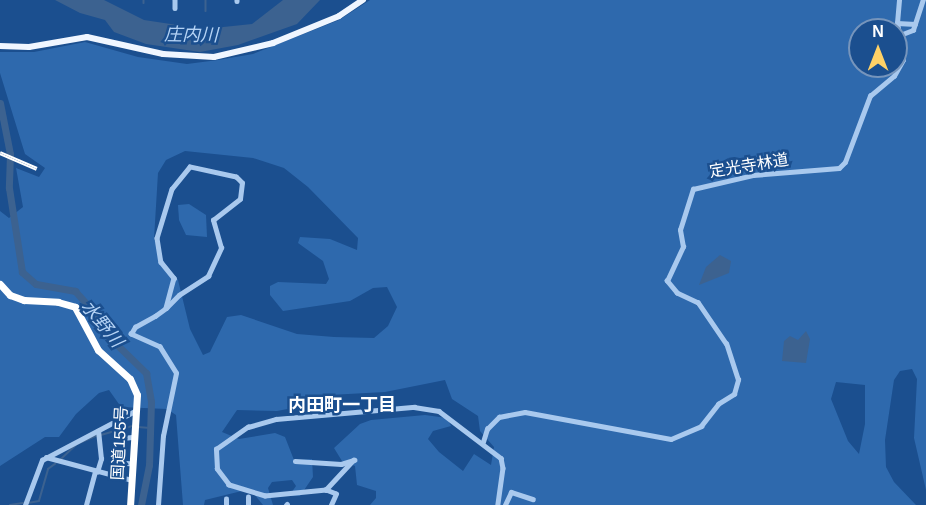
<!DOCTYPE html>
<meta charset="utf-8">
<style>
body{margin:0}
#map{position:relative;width:926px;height:505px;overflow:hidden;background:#1b4f8f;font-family:Helvetica,"Noto Sans JP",sans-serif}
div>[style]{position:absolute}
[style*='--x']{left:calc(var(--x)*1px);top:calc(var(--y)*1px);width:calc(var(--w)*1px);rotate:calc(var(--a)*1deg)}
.green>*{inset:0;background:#2e69ad}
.water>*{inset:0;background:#3c6290}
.stream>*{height:1.5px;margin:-0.75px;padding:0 0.75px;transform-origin:0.75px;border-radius:0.75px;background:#3c6290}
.river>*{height:7px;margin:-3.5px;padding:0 3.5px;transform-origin:3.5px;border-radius:3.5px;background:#3c6290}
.minor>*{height:4.5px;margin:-2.25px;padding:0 2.25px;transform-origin:2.25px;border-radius:2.25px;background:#a9c9ee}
.major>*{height:6px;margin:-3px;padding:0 3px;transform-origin:3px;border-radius:3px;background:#f0f6ff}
.highway>*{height:7px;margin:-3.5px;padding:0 3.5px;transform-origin:3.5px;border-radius:3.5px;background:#fff}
.rail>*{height:4px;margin-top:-2px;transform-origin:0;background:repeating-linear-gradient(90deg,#1b4f8f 0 4.5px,#fff 0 9px);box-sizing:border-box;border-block:2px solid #fff}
span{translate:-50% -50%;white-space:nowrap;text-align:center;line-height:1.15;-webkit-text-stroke:5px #1b4f8f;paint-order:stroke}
.street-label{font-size:16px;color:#fff}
.water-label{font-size:18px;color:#b5d3f5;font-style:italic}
.neighbourhood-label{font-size:18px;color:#fff;font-weight:700}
.north{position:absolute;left:848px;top:18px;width:60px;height:60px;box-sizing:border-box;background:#1b4f8f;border:2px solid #7695bc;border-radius:50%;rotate:0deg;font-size:16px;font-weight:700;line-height:24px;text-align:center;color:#fff}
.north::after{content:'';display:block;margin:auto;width:21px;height:27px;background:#ffd166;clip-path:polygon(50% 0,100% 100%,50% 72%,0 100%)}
</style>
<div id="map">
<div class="green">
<div style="clip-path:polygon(evenodd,370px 0,926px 0,926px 490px,914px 438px,917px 379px,912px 369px,900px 371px,894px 380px,885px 440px,886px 467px,894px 482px,916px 505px,370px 505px,376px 498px,376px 491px,357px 485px,355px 466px,342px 461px,334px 448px,360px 424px,371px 420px,425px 415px,447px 418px,451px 426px,433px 431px,428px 439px,439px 452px,463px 471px,474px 454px,491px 465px,494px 447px,480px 431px,478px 416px,452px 399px,445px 380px,385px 392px,311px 396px,298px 407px,277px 411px,237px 410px,222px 432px,239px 439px,275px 433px,285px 437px,294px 460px,312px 459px,313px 477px,300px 496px,289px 496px,296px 486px,292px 480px,272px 482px,268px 488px,273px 505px,263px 505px,250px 489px,205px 500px,204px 505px,183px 505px,176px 415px,167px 409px,121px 407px,109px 390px,99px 393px,76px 414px,59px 437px,45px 437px,0 466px,0 211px,9px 218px,23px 207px,16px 168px,39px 177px,45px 168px,25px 154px,0 73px,0 52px,34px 52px,85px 42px,138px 57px,187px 64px,218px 60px,253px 54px,339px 20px,370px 0,860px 30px,896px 30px,896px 66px,860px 66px,860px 30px,370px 0,185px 151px,253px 158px,284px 168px,308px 187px,358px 238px,357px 250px,330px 239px,300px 237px,298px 243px,323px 261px,329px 279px,326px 284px,278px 282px,270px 286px,270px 295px,283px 311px,350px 301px,373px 288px,387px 287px,397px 307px,388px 326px,374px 338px,334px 337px,297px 334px,241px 315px,227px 317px,210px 352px,203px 355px,190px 329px,178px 280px,164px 262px,154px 239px,158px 173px,166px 160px,185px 151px,370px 0,836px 382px,865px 385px,865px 424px,859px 454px,848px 441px,831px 399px,836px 382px)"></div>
<div style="clip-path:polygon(189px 204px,206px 215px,207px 237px,186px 235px,179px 220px,178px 205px)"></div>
</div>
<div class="water">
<div style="clip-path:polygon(55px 0,104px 0,144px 20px,204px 29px,252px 24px,283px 0,320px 0,297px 24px,238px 45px,200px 52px,146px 44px,114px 32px,105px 20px,80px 13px)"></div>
<div style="clip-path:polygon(720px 255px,731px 261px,729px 273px,699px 285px,706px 267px)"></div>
<div style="clip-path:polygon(806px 331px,810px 339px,806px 363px,782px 361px,784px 341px,790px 336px,798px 340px)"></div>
</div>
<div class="stream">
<div style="--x:144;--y:0;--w:3;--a:90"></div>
<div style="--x:206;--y:0;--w:11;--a:90"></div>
<div style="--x:138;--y:427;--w:12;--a:5"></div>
<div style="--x:101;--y:435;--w:33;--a:-16"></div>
<div style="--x:61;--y:459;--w:22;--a:-43"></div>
<div style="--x:77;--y:444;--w:21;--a:-23"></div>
<div style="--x:28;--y:503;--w:11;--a:-10"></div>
<div style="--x:39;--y:501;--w:33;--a:-74"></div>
<div style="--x:48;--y:469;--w:9;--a:-36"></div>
<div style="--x:10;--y:505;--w:13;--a:-9"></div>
</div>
<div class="river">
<div style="--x:0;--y:103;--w:52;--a:78.9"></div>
<div style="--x:10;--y:154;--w:34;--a:92"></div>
<div style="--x:9;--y:188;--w:85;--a:81.2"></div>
<div style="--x:22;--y:272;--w:18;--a:41"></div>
<div style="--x:36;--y:284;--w:40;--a:10"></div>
<div style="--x:75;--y:291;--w:27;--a:48"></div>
<div style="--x:93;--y:311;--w:31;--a:58"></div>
<div style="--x:109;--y:337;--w:52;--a:44.2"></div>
<div style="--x:146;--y:373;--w:29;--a:80"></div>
<div style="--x:151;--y:402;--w:63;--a:91.8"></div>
<div style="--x:149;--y:465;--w:41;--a:101.3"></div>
</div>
<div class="minor">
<div style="--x:175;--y:0;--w:8;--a:90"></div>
<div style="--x:237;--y:0;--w:1;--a:90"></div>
<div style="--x:897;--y:23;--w:18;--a:3"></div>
<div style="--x:900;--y:35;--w:14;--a:-21"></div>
<div style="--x:913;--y:30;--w:32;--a:-72"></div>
<div style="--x:483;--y:442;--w:14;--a:-73"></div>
<div style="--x:487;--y:429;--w:17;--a:-45"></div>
<div style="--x:499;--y:417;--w:26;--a:-11"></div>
<div style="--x:525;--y:412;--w:148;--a:10.5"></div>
<div style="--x:671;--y:439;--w:33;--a:-23"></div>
<div style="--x:701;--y:426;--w:28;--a:-52"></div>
<div style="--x:718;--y:404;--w:19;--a:-32"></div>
<div style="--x:734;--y:394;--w:15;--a:-74"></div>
<div style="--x:738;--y:380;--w:38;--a:-108"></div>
<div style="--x:726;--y:344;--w:50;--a:-124.3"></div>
<div style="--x:698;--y:303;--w:23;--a:-155"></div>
<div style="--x:677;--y:293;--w:16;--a:-130"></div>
<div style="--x:667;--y:281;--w:38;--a:-65"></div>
<div style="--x:683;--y:247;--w:17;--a:-100"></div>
<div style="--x:680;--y:230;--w:43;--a:-72.4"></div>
<div style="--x:693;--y:189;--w:62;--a:-13.1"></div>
<div style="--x:753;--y:175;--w:86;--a:-4.7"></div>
<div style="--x:839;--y:168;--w:8;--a:-45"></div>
<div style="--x:845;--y:162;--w:71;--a:-69.3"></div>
<div style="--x:870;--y:96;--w:31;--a:-40"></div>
<div style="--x:894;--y:76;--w:18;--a:-61"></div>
<div style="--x:903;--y:60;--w:37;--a:-99"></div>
<div style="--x:897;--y:23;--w:23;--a:-85"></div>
<div style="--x:46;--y:457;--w:89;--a:15"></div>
<div style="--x:295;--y:461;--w:46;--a:3.7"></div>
<div style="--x:341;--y:464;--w:14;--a:-17"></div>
<div style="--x:354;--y:460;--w:41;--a:133"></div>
<div style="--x:133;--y:464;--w:13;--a:-176"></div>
<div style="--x:120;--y:463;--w:25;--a:-104"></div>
<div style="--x:114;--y:439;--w:20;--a:-6"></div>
<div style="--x:97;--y:472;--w:14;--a:-73"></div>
<div style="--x:101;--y:459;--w:28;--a:-96"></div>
<div style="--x:25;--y:505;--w:48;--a:-69.3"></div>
<div style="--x:42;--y:460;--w:105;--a:-27.8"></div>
<div style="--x:86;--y:505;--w:35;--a:-75"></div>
<div style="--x:158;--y:505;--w:69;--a:-85.9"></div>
<div style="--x:163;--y:436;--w:64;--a:-78.3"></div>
<div style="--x:176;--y:373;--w:31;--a:-122"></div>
<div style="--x:160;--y:347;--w:32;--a:-156"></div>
<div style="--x:131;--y:334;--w:8;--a:-60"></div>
<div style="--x:135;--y:327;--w:23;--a:-29"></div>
<div style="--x:155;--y:316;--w:14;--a:-36"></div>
<div style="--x:166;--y:308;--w:18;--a:-45"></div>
<div style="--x:179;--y:295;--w:35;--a:-33"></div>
<div style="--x:208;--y:276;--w:31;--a:-65"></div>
<div style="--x:221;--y:248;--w:29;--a:-106"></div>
<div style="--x:213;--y:220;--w:34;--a:-38"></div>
<div style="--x:240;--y:199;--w:16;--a:-83"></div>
<div style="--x:242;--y:183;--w:8;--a:-135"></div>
<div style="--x:236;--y:177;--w:47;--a:-167.7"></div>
<div style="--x:190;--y:167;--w:28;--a:129"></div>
<div style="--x:172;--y:189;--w:51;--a:107"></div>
<div style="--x:157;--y:238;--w:24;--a:81"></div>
<div style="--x:161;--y:262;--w:21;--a:51"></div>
<div style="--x:174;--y:278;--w:31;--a:105"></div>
<div style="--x:226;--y:505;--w:6;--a:-90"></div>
<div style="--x:248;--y:505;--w:8;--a:-90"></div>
<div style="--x:286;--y:505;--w:1;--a:-45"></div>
<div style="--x:331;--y:505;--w:12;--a:-66"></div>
<div style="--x:336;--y:494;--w:11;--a:-158"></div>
<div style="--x:326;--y:490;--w:61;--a:174.4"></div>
<div style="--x:265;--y:496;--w:38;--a:-163"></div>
<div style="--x:229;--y:485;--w:20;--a:-127"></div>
<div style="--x:217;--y:469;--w:20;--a:-93"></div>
<div style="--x:216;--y:449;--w:39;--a:-35"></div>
<div style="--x:248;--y:427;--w:29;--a:-16"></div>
<div style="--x:276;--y:419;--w:139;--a:-5"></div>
<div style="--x:414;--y:407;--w:25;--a:9"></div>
<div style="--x:439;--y:411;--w:78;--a:37.2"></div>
<div style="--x:501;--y:458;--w:10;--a:79"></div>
<div style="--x:503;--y:468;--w:37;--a:98"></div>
<div style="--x:505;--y:505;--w:14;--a:-65"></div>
<div style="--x:511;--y:492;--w:23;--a:18"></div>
</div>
<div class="major">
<div style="--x:0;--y:46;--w:29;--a:2"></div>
<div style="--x:29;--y:47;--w:59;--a:-9.8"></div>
<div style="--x:87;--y:37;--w:78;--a:12.6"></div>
<div style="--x:163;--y:54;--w:51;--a:3.4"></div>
<div style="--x:214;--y:57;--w:61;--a:-13.3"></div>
<div style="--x:273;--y:43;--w:71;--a:-22.2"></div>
<div style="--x:339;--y:16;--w:29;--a:-34"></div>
</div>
<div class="highway">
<div style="--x:0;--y:284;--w:15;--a:48"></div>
<div style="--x:10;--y:295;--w:15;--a:20"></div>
<div style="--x:24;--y:300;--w:34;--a:3"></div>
<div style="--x:58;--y:302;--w:18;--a:16"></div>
<div style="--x:75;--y:307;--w:49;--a:61.9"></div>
<div style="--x:98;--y:350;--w:43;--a:42.2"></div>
<div style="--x:130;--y:379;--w:17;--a:66"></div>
<div style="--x:137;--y:395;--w:110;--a:93.6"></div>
</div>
<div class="rail">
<div style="--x:0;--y:153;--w:40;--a:23.4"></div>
</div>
<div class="street-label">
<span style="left:749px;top:166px;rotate:-9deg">定光寺林道</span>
<span style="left:120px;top:443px;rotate:-87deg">国道155号</span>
</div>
<div class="water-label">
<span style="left:191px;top:35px;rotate:1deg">庄内川</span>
<span style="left:102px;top:324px;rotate:51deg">水野川</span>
</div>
<div class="neighbourhood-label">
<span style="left:342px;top:405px">内田町一丁目</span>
</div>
<div class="north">N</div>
</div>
